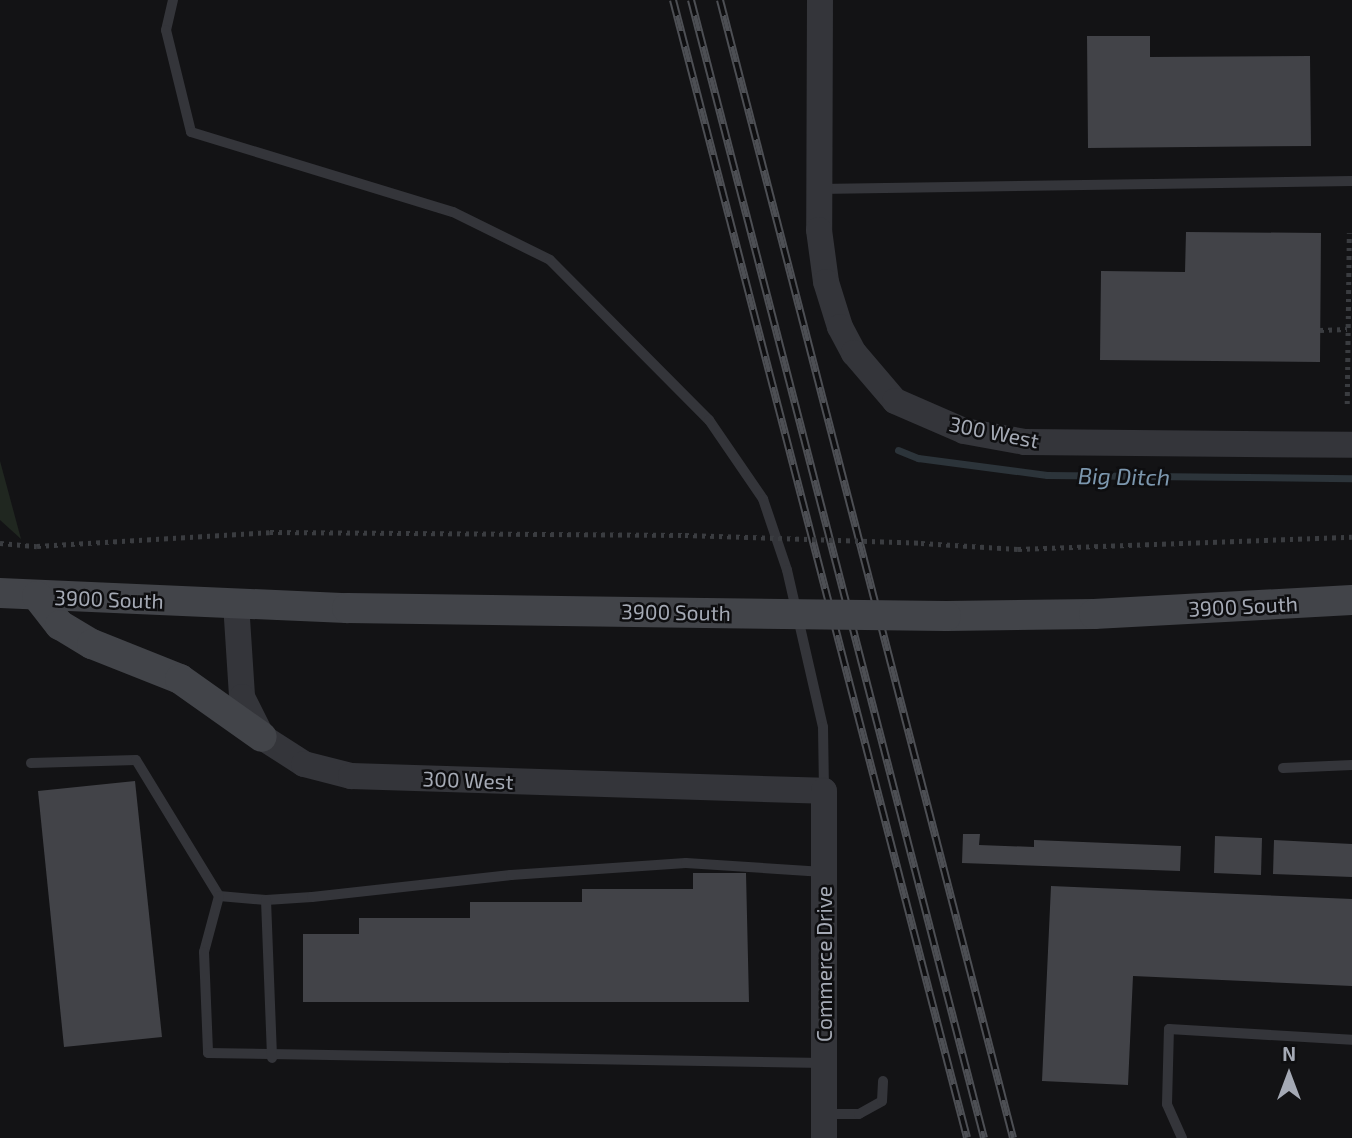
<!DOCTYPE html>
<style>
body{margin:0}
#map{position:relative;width:1352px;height:1138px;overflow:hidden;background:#131315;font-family:"Exo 2",sans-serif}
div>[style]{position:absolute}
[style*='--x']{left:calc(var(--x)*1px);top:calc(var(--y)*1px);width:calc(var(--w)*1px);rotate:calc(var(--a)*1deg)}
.green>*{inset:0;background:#202720}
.stream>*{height:7px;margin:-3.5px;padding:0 3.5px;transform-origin:3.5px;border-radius:3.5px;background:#2c343a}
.building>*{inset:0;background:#424348}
.path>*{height:4.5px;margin-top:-2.25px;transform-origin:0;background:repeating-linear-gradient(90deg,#3a3c40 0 3.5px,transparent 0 8.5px)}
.service>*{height:10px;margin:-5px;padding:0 5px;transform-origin:5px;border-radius:5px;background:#34353a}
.tertiary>*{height:26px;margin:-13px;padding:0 13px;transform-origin:13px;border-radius:13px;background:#34353a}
.secondary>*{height:30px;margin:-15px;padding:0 15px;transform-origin:15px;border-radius:15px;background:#424449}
.rail>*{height:8px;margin-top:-4px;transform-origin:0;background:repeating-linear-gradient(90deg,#0e0e10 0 16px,#4d4f54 0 32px);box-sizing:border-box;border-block:2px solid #4d4f54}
.path-bridge>*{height:4.5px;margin-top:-2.25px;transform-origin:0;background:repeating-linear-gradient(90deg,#3a3c40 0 3.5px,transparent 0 8.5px)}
.secondary-bridge>*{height:30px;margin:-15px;padding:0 15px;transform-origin:15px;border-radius:15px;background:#424449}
span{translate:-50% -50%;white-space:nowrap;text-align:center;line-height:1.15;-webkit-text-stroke:5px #0e0e10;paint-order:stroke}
.street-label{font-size:21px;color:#a5aab5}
.water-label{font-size:23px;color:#7d98af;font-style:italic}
.north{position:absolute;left:1254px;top:1040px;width:70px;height:70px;-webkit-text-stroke:5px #0e0e10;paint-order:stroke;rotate:0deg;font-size:19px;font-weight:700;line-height:28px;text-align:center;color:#a5aab5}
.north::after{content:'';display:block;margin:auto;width:24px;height:32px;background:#a5aab5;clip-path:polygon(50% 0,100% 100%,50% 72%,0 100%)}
</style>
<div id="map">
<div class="green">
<div style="clip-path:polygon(0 461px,21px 539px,0 520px)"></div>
</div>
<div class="stream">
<div style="--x:898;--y:450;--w:22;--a:22"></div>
<div style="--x:918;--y:458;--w:130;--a:7.5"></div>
<div style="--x:1047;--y:475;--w:305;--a:0.6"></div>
</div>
<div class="building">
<div style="clip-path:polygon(1087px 36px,1150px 36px,1150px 57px,1310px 56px,1311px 146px,1088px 148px)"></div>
<div style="clip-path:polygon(1186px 232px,1321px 233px,1320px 362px,1100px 360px,1101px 271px,1185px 272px)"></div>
<div style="clip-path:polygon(135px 781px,162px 1037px,64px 1047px,38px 791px)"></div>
<div style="clip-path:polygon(963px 834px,980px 834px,979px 845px,1034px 847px,1034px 840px,1181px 846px,1180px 871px,962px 863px)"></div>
<div style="clip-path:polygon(1215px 836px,1262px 838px,1261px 875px,1214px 873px)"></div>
<div style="clip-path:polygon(1274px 840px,1352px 844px,1352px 877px,1273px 874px)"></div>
<div style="clip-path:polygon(693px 873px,746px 873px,749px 1002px,303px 1002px,303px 934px,359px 934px,359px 918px,470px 918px,470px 902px,582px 902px,582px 889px,693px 889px)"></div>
<div style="clip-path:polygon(1051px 886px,1352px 899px,1352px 986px,1133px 976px,1128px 1085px,1042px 1081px)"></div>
</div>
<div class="path">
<div style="--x:1320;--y:330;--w:27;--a:-2"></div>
<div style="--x:1347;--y:404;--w:171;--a:-89.3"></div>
<div style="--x:0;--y:543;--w:37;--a:5"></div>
<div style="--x:37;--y:546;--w:233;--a:-3.4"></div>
<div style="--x:270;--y:532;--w:415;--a:0.4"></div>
<div style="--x:921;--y:543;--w:97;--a:3.5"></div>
<div style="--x:1018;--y:549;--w:334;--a:-2.1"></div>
</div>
<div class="service">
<div style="--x:173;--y:0;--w:31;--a:103"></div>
<div style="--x:166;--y:30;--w:105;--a:76.2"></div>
<div style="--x:191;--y:132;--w:274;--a:17"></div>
<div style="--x:453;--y:212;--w:108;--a:26.3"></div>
<div style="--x:550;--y:260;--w:226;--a:45.2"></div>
<div style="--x:709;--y:420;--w:96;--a:55.6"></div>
<div style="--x:763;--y:499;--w:75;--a:71.3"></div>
<div style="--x:787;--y:570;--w:161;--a:77.1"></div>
<div style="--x:823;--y:727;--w:64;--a:89.1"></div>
<div style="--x:819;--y:189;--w:533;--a:-0.86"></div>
<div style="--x:31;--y:763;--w:105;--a:-1.6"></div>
<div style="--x:136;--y:760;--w:159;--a:58.6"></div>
<div style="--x:219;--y:896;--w:47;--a:4.9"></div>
<div style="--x:266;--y:900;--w:46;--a:-3.7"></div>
<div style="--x:312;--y:897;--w:200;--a:-6.3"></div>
<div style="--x:511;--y:875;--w:175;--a:-3.9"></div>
<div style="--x:686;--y:863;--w:138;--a:3.7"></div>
<div style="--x:1283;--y:768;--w:69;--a:-2.5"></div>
<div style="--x:219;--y:896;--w:58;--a:105"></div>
<div style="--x:204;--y:952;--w:101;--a:87.7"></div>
<div style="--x:208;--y:1053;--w:616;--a:0.93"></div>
<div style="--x:266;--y:900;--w:158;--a:87.8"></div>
<div style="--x:824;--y:1114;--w:35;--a:0"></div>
<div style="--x:859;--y:1114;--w:26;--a:-29"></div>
<div style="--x:882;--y:1101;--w:20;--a:-87"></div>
<div style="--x:1182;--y:1138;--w:37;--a:-114"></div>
<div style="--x:1167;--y:1104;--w:75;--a:-88.5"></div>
<div style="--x:1169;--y:1029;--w:183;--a:3.4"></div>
</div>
<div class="tertiary">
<div style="--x:820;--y:0;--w:230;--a:90.2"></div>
<div style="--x:819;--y:230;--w:52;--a:82.3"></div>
<div style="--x:826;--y:282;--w:47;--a:72.7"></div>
<div style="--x:840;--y:327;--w:30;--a:62"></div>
<div style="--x:854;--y:353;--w:63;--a:49.5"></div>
<div style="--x:895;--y:401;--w:75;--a:23.5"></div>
<div style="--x:964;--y:431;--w:62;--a:10.2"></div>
<div style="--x:1025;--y:442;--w:327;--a:0.5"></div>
<div style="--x:236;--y:603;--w:94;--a:86.3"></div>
<div style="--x:242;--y:697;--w:45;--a:63.4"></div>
<div style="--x:262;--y:737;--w:50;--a:32.7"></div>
<div style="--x:304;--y:764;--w:49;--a:14.3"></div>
<div style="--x:351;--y:776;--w:473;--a:1.8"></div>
<div style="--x:824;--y:791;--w:347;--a:90"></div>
</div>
<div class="secondary">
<div style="--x:0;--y:593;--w:347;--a:2.5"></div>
<div style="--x:347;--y:608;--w:358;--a:0.8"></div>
<div style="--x:37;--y:596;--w:37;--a:52"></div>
<div style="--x:60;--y:625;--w:37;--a:31"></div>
<div style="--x:92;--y:644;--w:95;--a:21.7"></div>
<div style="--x:180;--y:679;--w:100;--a:35.3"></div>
<div style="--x:946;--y:616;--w:148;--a:-0.8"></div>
<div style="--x:1094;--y:614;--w:258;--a:-3.1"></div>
</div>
<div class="rail">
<div style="--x:673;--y:0;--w:1175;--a:75.51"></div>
<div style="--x:691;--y:0;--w:1175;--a:75.56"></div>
<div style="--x:720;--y:0;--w:1175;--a:75.56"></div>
</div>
<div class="path-bridge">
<div style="--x:685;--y:535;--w:236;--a:1.9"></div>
</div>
<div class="secondary-bridge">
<div style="--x:705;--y:613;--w:241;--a:0.7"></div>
</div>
<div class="street-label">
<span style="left:994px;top:432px;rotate:11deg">300 West</span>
<span style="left:109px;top:599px;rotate:2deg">3900 South</span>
<span style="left:1243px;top:606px;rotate:-3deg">3900 South</span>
<span style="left:676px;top:612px;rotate:1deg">3900 South</span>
<span style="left:468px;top:780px;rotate:2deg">300 West</span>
<span style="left:824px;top:964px;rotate:-90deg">Commerce Drive</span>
</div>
<div class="water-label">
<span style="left:1124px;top:476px;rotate:1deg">Big Ditch</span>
</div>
<div class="north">N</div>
</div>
